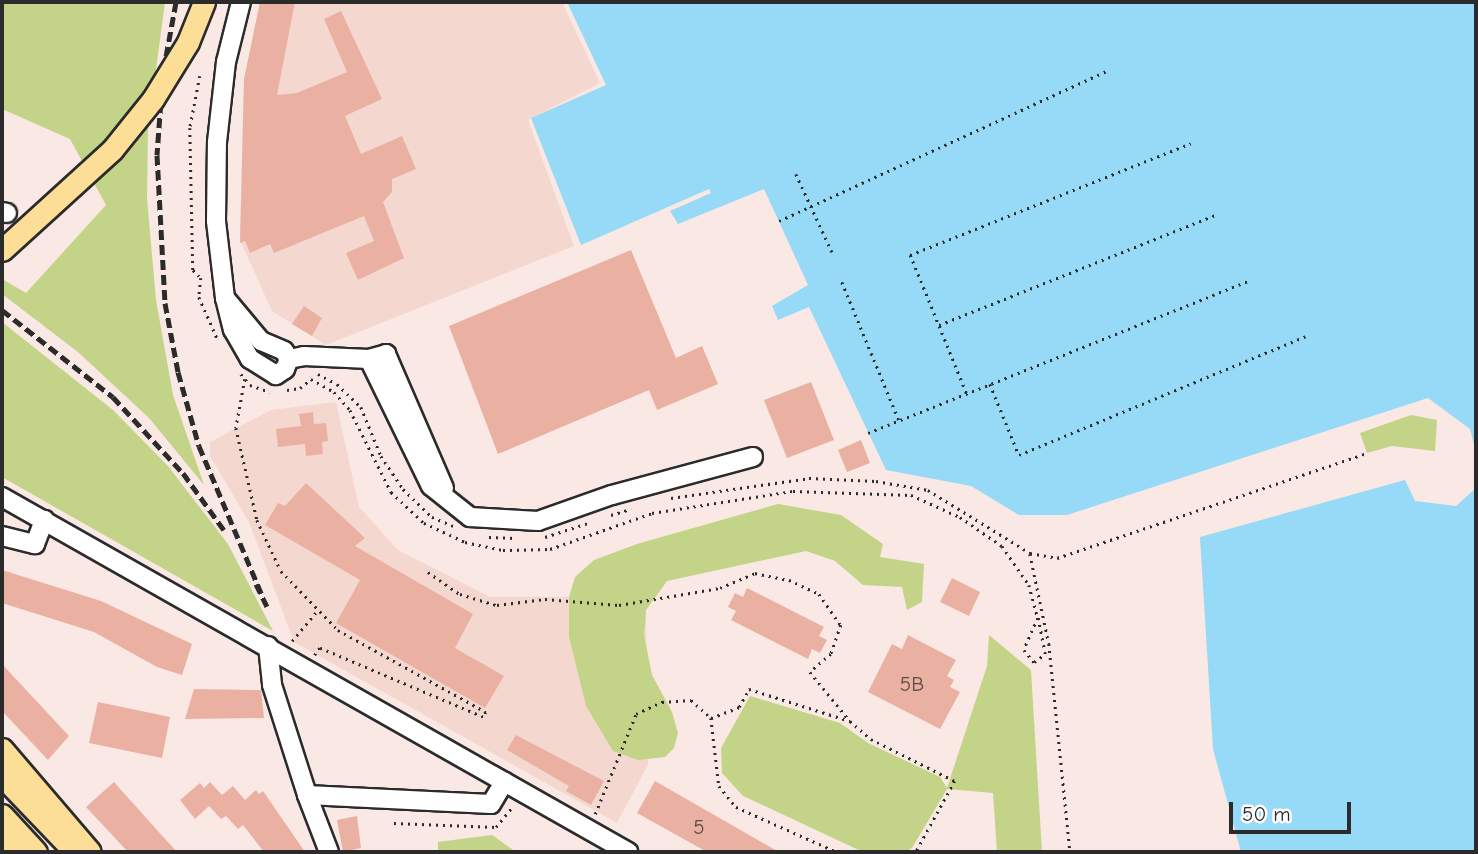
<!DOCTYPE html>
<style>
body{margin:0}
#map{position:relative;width:1478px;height:854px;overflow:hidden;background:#f9e8e3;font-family:"Comic Neue",sans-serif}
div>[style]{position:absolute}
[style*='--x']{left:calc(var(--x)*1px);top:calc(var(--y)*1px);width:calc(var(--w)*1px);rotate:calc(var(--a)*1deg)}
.built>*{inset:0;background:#f4d8d0}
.green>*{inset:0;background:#c3d488}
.water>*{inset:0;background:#96daf8}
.building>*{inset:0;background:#eab1a3}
.path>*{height:2.5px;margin-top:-1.25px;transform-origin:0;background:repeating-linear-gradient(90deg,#2b2b2b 0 2px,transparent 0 7px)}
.roads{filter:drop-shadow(2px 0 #2b2b2b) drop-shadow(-2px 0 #2b2b2b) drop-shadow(0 2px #2b2b2b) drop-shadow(0 -2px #2b2b2b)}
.minor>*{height:18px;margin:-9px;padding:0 9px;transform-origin:9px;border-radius:9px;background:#fff}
.major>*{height:21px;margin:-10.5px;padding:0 10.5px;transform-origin:10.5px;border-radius:10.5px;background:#fdde96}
.rail>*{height:5px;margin-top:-2.5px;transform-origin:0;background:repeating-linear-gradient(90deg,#2b2b2b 0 10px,transparent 0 15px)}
.bridges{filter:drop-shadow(2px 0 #2b2b2b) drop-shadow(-2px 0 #2b2b2b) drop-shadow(0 2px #2b2b2b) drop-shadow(0 -2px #2b2b2b)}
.major-bridge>*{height:21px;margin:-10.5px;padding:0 10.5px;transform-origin:10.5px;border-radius:10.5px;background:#fdde96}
span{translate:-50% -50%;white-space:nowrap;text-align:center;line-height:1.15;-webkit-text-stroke:5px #fff;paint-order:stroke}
.number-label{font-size:21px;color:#5b4c49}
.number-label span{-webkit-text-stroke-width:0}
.frame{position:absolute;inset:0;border:4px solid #2b2b2b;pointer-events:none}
.scale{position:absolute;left:1229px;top:802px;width:122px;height:32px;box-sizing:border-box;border:4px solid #2b2b2b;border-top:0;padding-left:9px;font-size:21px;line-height:24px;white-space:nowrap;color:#2b2b2b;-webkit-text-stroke:5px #fff;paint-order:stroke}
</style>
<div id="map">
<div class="built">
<div style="clip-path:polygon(260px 2px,562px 2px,600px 83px,528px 120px,574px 246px,326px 345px,272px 311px,240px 240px,244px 81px)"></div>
<div style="clip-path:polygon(336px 402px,359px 507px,398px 550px,490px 597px,569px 597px,667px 581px,646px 610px,648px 765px,617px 823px,294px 642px,249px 522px,210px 456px,210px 442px,271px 410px)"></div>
</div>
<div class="green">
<div style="clip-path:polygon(2px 2px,165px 2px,148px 129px,147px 198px,156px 300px,173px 395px,204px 485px,149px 418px,78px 352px,2px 294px,2px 279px,26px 293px,106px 205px,70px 139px,2px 109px)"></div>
<div style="clip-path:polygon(2px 322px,113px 410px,168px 466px,228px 544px,273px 631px,2px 477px)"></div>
<div style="clip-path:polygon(1411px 415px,1437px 420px,1435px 451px,1392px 446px,1367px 453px,1360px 433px)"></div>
<div style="clip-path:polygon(778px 504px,841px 515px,883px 544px,880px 557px,924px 564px,922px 602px,907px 610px,902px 587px,863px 585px,835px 561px,806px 551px,667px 581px,646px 610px,644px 635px,652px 675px,672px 712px,678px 733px,674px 748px,665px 757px,638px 760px,613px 751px,586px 706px,569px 637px,569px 597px,575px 577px,594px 560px,637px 544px)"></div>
<div style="clip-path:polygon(989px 635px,1031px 670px,1042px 852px,997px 852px,993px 793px,947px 789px,912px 848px,905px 852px,863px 852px,743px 796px,722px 773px,721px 748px,750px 696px,840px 723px,868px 743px,940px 777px,947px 788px,987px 666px)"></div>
<div style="clip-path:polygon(492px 835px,516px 852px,438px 852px,438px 842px)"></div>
</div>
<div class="water">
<div style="clip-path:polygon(567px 2px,1476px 2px,1476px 453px,1470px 429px,1428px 398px,1067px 515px,1019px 515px,971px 486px,886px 470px,809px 307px,778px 320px,772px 306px,808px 285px,764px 189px,678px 224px,670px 211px,711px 193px,709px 189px,581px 245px,531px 118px,606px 85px)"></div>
<div style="clip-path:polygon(1405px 480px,1415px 501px,1456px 506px,1476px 488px,1476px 852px,1241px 852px,1213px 749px,1200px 537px)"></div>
</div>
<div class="building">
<div style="clip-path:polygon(260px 2px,295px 2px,277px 95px,297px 93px,347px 72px,324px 19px,341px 11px,382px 99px,345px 116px,361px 154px,402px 136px,416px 169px,392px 179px,392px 192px,383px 202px,404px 258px,358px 280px,346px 253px,374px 241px,364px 216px,274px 253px,270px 244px,250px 253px,245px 241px,240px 243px,244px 79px)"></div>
<div style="clip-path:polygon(631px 250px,676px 358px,702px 346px,718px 384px,657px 410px,649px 390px,498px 454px,449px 326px)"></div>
<div style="clip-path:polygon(304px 306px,322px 318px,312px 336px,292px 324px)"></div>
<div style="clip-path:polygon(811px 382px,834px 440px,787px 458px,764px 400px)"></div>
<div style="clip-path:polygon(313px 412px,314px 424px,326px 423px,328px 441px,322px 442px,323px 454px,306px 456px,305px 444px,278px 447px,276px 429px,301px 426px,299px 414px)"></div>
<div style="clip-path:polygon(861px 440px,870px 463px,847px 472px,838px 450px)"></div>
<div style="clip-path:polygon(306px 483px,365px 538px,355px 546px,473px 614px,455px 648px,504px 676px,485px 708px,336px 623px,360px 580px,265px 525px,278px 503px,285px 506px)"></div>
<div style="clip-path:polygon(2px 570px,101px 601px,192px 644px,182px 675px,157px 667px,94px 632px,2px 603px)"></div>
<div style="clip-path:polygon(952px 578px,980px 592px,969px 616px,940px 602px)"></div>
<div style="clip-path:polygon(747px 588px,824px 627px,819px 636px,827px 640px,820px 653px,812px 649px,808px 659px,731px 620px,736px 611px,728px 607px,735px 593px,743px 597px)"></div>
<div style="clip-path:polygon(908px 635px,956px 660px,947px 676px,954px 680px,950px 687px,960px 692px,940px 729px,868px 692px,892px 644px,902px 649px)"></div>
<div style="clip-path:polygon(2px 664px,69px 736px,48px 760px,2px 711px)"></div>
<div style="clip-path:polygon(194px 689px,261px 690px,264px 718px,185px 719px)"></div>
<div style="clip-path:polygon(98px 702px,170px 717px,162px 758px,89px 743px)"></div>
<div style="clip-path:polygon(516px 735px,604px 781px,591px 805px,566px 791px,569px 786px,507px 750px)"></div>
<div style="clip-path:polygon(655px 781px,779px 852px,707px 852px,637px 813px)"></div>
<div style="clip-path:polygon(114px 782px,157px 830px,177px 852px,128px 852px,86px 807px)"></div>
<div style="clip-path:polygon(210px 782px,222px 795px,233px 786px,245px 800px,256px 790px,259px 794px,263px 791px,305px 852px,264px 852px,243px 825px,238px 829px,226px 816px,221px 819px,209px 806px,195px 819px,180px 800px,200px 783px,204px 788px)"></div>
<div style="clip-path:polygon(357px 816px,361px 848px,343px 852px,337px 820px)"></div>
</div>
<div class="path">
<div style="--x:200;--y:76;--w:53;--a:100.9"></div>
<div style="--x:190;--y:128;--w:142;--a:88.8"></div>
<div style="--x:193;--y:270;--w:11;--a:45"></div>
<div style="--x:201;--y:278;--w:19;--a:96"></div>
<div style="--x:199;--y:297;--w:47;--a:66.2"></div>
<div style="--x:796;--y:174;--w:86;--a:65.2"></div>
<div style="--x:779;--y:221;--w:361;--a:-24.6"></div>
<div style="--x:842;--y:282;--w:149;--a:67.6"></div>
<div style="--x:939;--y:325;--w:297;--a:-21.7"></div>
<div style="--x:241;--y:374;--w:14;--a:51"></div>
<div style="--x:250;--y:385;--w:21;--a:19"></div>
<div style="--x:318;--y:374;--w:21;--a:28"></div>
<div style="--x:337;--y:384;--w:33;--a:44"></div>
<div style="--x:361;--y:407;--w:53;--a:67.8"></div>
<div style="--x:381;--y:456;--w:40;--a:56"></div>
<div style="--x:403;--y:489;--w:40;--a:44"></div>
<div style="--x:432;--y:517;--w:23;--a:23"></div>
<div style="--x:245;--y:379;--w:50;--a:100.4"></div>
<div style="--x:236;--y:428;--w:94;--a:77.1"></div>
<div style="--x:257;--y:520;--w:56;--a:64.8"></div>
<div style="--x:281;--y:571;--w:82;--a:46"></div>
<div style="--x:338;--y:630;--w:169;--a:29"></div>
<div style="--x:486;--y:712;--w:6;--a:121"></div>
<div style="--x:483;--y:717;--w:177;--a:-157.1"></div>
<div style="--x:320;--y:648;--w:9;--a:126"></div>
<div style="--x:990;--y:384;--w:77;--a:67.8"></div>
<div style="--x:1019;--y:455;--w:311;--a:-22.5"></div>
<div style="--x:287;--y:390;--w:13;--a:-9"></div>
<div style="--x:300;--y:388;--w:14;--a:-39"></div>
<div style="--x:311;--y:379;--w:26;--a:29"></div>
<div style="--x:334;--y:392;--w:24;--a:48"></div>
<div style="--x:350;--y:410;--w:92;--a:63.4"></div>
<div style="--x:391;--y:492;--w:45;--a:43.2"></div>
<div style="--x:424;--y:523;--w:45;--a:24.9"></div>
<div style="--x:465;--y:542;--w:39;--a:12"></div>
<div style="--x:503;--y:550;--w:47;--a:-1.2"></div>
<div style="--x:550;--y:549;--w:108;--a:-19.4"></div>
<div style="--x:652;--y:513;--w:143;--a:-8.9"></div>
<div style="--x:793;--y:491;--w:118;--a:1.9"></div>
<div style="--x:911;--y:495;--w:54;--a:24.2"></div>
<div style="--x:960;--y:517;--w:51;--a:34.6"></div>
<div style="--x:1002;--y:546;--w:47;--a:55.3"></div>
<div style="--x:1029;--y:585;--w:34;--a:75"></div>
<div style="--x:1038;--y:618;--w:35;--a:114"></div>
<div style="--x:1024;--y:650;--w:16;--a:50"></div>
<div style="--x:1034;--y:662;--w:14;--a:-36"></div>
<div style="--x:1045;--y:654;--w:37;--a:-101"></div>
<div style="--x:966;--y:393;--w:149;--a:-112.1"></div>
<div style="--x:910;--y:255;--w:302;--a:-21.7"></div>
<div style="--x:868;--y:433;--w:409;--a:-21.8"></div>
<div style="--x:671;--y:498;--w:139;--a:-8.2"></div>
<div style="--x:809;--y:478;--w:67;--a:2.6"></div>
<div style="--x:876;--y:481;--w:53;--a:9.8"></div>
<div style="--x:928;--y:490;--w:120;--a:31.7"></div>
<div style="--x:1030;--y:553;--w:27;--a:10"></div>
<div style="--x:1057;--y:558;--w:327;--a:-18.7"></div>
<div style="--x:611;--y:515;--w:21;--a:-17"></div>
<div style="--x:489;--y:537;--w:28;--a:2"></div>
<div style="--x:545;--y:537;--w:48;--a:-18.1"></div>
<div style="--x:1030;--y:554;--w:92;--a:78.1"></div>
<div style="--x:1049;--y:644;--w:209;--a:84.2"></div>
<div style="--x:428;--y:572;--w:39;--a:35"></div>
<div style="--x:460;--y:594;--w:39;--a:17"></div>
<div style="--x:497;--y:605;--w:48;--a:-7.1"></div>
<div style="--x:545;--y:599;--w:74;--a:4.6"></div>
<div style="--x:619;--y:605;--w:102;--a:-9.6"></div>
<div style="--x:720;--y:588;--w:38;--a:-23"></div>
<div style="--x:755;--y:573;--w:35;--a:12"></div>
<div style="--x:789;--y:580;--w:33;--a:25"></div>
<div style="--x:819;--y:594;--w:38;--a:55"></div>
<div style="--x:841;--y:625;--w:31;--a:109"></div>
<div style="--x:831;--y:654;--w:28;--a:139"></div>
<div style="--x:810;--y:672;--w:63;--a:50.8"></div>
<div style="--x:292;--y:641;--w:39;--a:-50"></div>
<div style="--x:711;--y:718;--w:30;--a:-21"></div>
<div style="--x:739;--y:707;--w:21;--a:-61"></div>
<div style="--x:749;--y:689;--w:106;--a:17.6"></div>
<div style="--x:850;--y:721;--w:28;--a:41"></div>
<div style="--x:871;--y:739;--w:94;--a:26.6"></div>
<div style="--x:955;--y:781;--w:81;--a:118.8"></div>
<div style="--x:595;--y:814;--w:108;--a:-67.7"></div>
<div style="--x:636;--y:714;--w:29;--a:-25"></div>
<div style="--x:662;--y:702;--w:29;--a:-4"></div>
<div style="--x:691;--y:700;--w:27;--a:42"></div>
<div style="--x:711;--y:718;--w:68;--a:83.3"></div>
<div style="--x:719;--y:786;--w:27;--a:51"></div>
<div style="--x:736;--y:807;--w:111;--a:24"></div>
<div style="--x:394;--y:823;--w:102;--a:2.2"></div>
<div style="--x:496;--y:827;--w:26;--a:-51"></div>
</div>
<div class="roads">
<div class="minor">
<div style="--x:2;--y:212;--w:5;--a:11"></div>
<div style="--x:225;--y:298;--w:56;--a:50.1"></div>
<div style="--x:261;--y:341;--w:25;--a:23"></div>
<div style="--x:284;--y:351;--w:9;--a:58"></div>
<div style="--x:289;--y:359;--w:11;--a:112"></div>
<div style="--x:285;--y:369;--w:11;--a:146"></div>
<div style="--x:276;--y:375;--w:31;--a:-148"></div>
<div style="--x:250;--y:359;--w:34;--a:-120"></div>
<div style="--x:233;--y:330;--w:33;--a:-104"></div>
<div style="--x:225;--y:298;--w:78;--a:-96.7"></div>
<div style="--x:216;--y:221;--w:79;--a:-89.3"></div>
<div style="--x:217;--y:142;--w:81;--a:-83.6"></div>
<div style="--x:226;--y:62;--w:62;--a:-76"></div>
<div style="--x:289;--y:359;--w:15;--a:-11"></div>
<div style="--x:304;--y:356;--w:65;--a:2.6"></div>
<div style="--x:369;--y:359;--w:18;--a:-16"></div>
<div style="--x:386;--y:354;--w:146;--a:66.6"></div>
<div style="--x:369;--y:359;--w:141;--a:64"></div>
<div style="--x:431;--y:486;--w:50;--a:38.5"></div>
<div style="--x:470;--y:517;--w:68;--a:3.4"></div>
<div style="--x:538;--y:521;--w:78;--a:-19.4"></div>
<div style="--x:612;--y:495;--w:146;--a:-15.1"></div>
<div style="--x:2;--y:497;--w:720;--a:29.56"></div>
<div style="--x:2;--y:536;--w:34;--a:14"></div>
<div style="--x:35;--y:544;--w:26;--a:-69"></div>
<div style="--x:268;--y:646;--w:39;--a:84"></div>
<div style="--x:272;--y:685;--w:115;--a:72.3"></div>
<div style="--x:307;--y:795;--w:184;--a:2.8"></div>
<div style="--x:491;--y:804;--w:26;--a:-59"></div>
<div style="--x:307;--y:795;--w:61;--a:68.9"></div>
</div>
<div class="major">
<div style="--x:2;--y:749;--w:135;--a:49.5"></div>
<div style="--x:2;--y:776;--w:100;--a:46.2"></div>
<div style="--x:2;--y:815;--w:50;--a:47.4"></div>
<div style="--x:2;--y:840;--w:16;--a:47"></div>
</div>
</div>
<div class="rail">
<div style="--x:176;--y:2;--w:72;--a:100.4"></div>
<div style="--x:163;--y:73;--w:82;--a:94.2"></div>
<div style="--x:157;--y:155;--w:148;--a:86.9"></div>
<div style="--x:165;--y:303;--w:70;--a:79.3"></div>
<div style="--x:178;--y:372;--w:77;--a:74.2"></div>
<div style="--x:199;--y:446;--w:160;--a:67.1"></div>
<div style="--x:2;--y:310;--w:141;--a:38.1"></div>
<div style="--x:113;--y:397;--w:103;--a:47.4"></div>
<div style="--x:183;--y:473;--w:70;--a:54.3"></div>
<div style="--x:256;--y:584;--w:25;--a:64"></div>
</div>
<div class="bridges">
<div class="major-bridge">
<div style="--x:2;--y:250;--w:149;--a:-42.3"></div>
<div style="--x:112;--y:150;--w:65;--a:-51.2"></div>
<div style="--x:153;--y:99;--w:67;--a:-58.4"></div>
<div style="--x:188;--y:42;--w:43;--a:-68.2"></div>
</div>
</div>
<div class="number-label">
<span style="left:912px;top:684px">5B</span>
<span style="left:699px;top:827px">5</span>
</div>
<div class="frame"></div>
<div class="scale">50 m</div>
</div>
